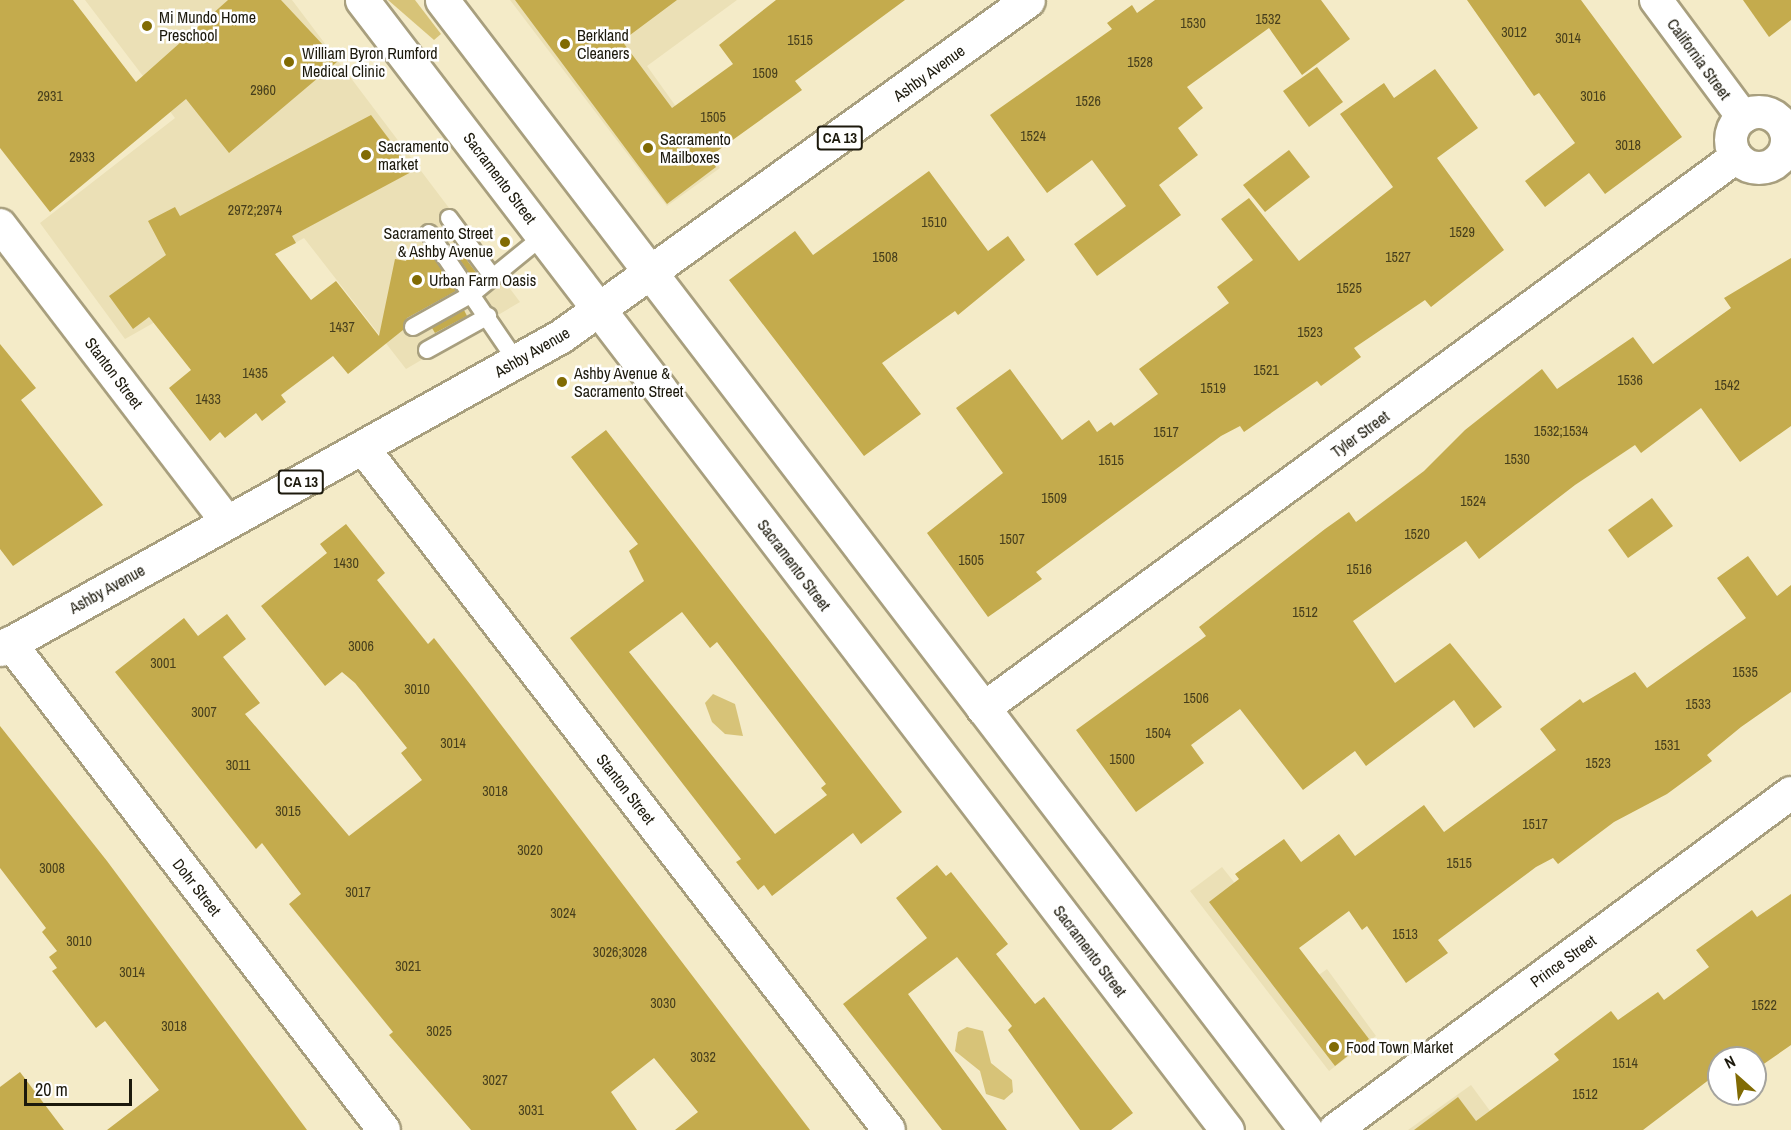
<!DOCTYPE html>
<style>
body{margin:0}
#map{position:relative;width:1791px;height:1130px;overflow:hidden;background:#f4ebc8;font-family:"Archivo Narrow",sans-serif}
div>[style]{position:absolute}
[style*='--x']{left:calc(var(--x)*1px);top:calc(var(--y)*1px);width:calc(var(--w)*1px);rotate:calc(var(--a)*1deg)}
.built>*{inset:0;background:#ebe0b6}
.green>*{inset:0;background:#d7c378}
.building>*{inset:0;background:#c4ab4d}
.roads{filter:drop-shadow(2px 0 #a89f7e) drop-shadow(-2px 0 #a89f7e) drop-shadow(0 2px #a89f7e) drop-shadow(0 -2px #a89f7e)}
.lane>*{height:16px;margin:-8px;padding:0 8px;transform-origin:8px;border-radius:8px;background:#fff}
.street>*{height:32px;margin:-16px;padding:0 16px;transform-origin:16px;border-radius:16px;background:#fff}
.street>.ring{margin:-16px;padding:0;box-sizing:content-box;background:none;border:32px solid #fff;border-radius:50%}
.secondary>*{height:33px;margin:-16.5px;padding:0 16.5px;transform-origin:16.5px;border-radius:16.5px;background:#fff}
.primary>*{height:33px;margin:-16.5px;padding:0 16.5px;transform-origin:16.5px;border-radius:16.5px;background:#fff}
.dots>*{width:16px;height:16px;translate:-50% -50%;box-sizing:border-box;border:3px solid #fff;border-radius:50%}
span{translate:-50% -50%;white-space:nowrap;text-align:center;line-height:1.15;-webkit-text-stroke:5px #fff;paint-order:stroke}
.number-label{font-size:14px;color:#463e1c}
.number-label span{-webkit-text-stroke-width:0}
.shield-label span{padding:2px 4px;background:#fff;border:2px solid;border-radius:4px;-webkit-text-stroke-width:0}
.shield-label{font-size:15px;color:#1c190c;font-weight:700}
.poi-label{font-size:16px;color:#1c190c}
.left{translate:0 -50%;text-align:left}
.right{translate:-100% -50%;text-align:right}
.street-label{font-size:16px;color:#1c190c}
.north{position:absolute;left:1707px;top:1046px;width:60px;height:60px;box-sizing:border-box;background:#fff;border:2px solid #a4a39e;border-radius:50%;rotate:333deg;font-size:16px;font-weight:700;line-height:24px;text-align:center;color:#1c190c}
.north::after{content:'';display:block;margin:auto;width:21px;height:27px;background:#816b04;clip-path:polygon(50% 0,100% 100%,50% 72%,0 100%)}
.scale{position:absolute;left:24px;top:1079px;width:108px;height:27px;box-sizing:border-box;border:3px solid #1c190c;border-top:0;padding-left:8px;font-size:18px;line-height:21px;white-space:nowrap;color:#1c190c;-webkit-text-stroke:4px #fff;paint-order:stroke}
</style>
<div id="map">
<div class="built">
<div style="clip-path:polygon(85px 0,292px 0,520px 302px,406px 369px,304px 238px,125px 339px,40px 223px,175px 118px)"></div>
<div style="clip-path:polygon(510px 0,737px 0,647px 66px,720px 168px,667px 206px)"></div>
<div style="clip-path:polygon(1222px 867px,1312px 980px,1327px 969px,1376px 1036px,1329px 1071px,1190px 891px)"></div>
<div style="clip-path:polygon(1471px 1085px,1504px 1130px,1408px 1130px)"></div>
</div>
<div class="green">
<div style="clip-path:polygon(388px 0,415px 0,441px 34px,434px 40px)"></div>
<div style="clip-path:polygon(713px 694px,735px 704px,743px 736px,725px 734px,712px 722px,705px 703px)"></div>
<div style="clip-path:polygon(967px 1027px,983px 1031px,991px 1063px,1012px 1080px,1013px 1092px,1004px 1100px,986px 1094px,980px 1071px,955px 1051px,958px 1032px)"></div>
</div>
<div class="building">
<div style="clip-path:polygon(0 0,73px 0,136px 82px,228px 0,281px 0,338px 61px,229px 153px,186px 99px,50px 212px,0 148px)"></div>
<div style="clip-path:polygon(515px 0,677px 0,622px 41px,672px 108px,733px 64px,719px 45px,776px 0,905px 0,795px 81px,802px 90px,709px 157px,716px 167px,667px 204px)"></div>
<div style="clip-path:polygon(1155px 0,1321px 0,1350px 39px,1302px 75px,1269px 28px,1187px 87px,1203px 108px,1178px 128px,1198px 155px,1159px 185px,1181px 215px,1097px 276px,1074px 244px,1126px 206px,1092px 160px,1047px 193px,990px 115px,1112px 29px,1107px 23px,1132px 5px,1137px 13px)"></div>
<div style="clip-path:polygon(1467px 0,1581px 0,1682px 137px,1605px 194px,1589px 173px,1545px 207px,1525px 181px,1575px 143px,1539px 93px,1534px 96px)"></div>
<div style="clip-path:polygon(1743px 0,1791px 0,1791px 20px,1769px 37px)"></div>
<div style="clip-path:polygon(1317px 67px,1343px 102px,1309px 127px,1283px 91px)"></div>
<div style="clip-path:polygon(1435px 69px,1478px 128px,1437px 158px,1504px 250px,1431px 307px,1425px 300px,1354px 348px,1361px 357px,1321px 386px,1317px 381px,1244px 432px,1240px 426px,1221px 436px,1036px 572px,1042px 579px,988px 617px,927px 533px,1003px 473px,956px 408px,1010px 369px,1062px 440px,1089px 420px,1097px 432px,1111px 422px,1114px 426px,1158px 394px,1139px 369px,1229px 303px,1217px 287px,1253px 260px,1221px 219px,1249px 198px,1299px 261px,1393px 187px,1340px 114px,1384px 83px,1394px 98px)"></div>
<div style="clip-path:polygon(371px 115px,413px 171px,292px 236px,296px 243px,275px 254px,311px 300px,336px 281px,379px 336px,395px 259px,406px 261px,408px 255px,435px 260px,456px 291px,407px 318px,403px 330px,348px 374px,333px 356px,281px 395px,286px 402px,262px 421px,256px 413px,225px 438px,220px 432px,210px 441px,169px 388px,191px 370px,149px 317px,133px 329px,109px 296px,166px 255px,148px 221px,175px 207px,180px 216px)"></div>
<div style="clip-path:polygon(1289px 150px,1310px 177px,1265px 212px,1243px 185px)"></div>
<div style="clip-path:polygon(929px 171px,988px 251px,1008px 236px,1025px 260px,958px 315px,955px 311px,882px 363px,921px 414px,864px 456px,729px 280px,795px 231px,813px 255px)"></div>
<div style="clip-path:polygon(457px 247px,478px 275px,473px 279px,453px 250px)"></div>
<div style="clip-path:polygon(1791px 258px,1791px 426px,1740px 462px,1701px 408px,1641px 453px,1635px 445px,1575px 485px,1479px 559px,1466px 541px,1353px 621px,1395px 683px,1450px 643px,1502px 707px,1474px 728px,1454px 700px,1366px 766px,1355px 751px,1303px 790px,1240px 709px,1191px 745px,1204px 763px,1136px 812px,1076px 730px,1206px 636px,1199px 627px,1325px 529px,1349px 512px,1356px 522px,1424px 471px,1465px 430px,1542px 369px,1557px 389px,1633px 337px,1653px 364px,1731px 308px,1724px 298px)"></div>
<div style="clip-path:polygon(464px 310px,467px 316px,435px 333px,432px 328px)"></div>
<div style="clip-path:polygon(0 344px,36px 388px,21px 400px,103px 505px,13px 566px,0 549px)"></div>
<div style="clip-path:polygon(evenodd,606px 430px,902px 812px,861px 844px,853px 833px,772px 896px,764px 885px,758px 890px,736px 862px,741px 859px,570px 638px,644px 581px,629px 551px,638px 544px,571px 457px,606px 430px,682px 612px,710px 648px,717px 642px,826px 784px,821px 788px,827px 795px,775px 834px,629px 652px,682px 612px)"></div>
<div style="clip-path:polygon(1652px 498px,1673px 526px,1628px 558px,1608px 530px)"></div>
<div style="clip-path:polygon(346px 524px,385px 573px,377px 580px,428px 644px,434px 638px,470px 684px,810px 1130px,675px 1130px,698px 1112px,654px 1058px,611px 1092px,637px 1130px,471px 1130px,389px 1035px,393px 1032px,289px 904px,301px 894px,262px 843px,256px 849px,115px 672px,184px 618px,198px 636px,227px 614px,246px 639px,223px 657px,260px 703px,245px 714px,349px 836px,422px 780px,401px 753px,407px 748px,355px 683px,342px 672px,325px 686px,261px 606px,327px 553px,320px 544px)"></div>
<div style="clip-path:polygon(1748px 556px,1777px 596px,1791px 585px,1791px 692px,1741px 727px,1707px 755px,1712px 761px,1667px 794px,1614px 822px,1558px 864px,1553px 858px,1536px 867px,1438px 940px,1448px 953px,1406px 983px,1367px 926px,1362px 930px,1349px 911px,1299px 948px,1369px 1039px,1335px 1066px,1209px 902px,1239px 879px,1235px 874px,1284px 839px,1301px 862px,1339px 834px,1355px 856px,1424px 805px,1444px 832px,1556px 750px,1540px 729px,1580px 699px,1583px 703px,1635px 672px,1647px 688px,1746px 618px,1717px 578px)"></div>
<div style="clip-path:polygon(0 726px,107px 861px,307px 1130px,107px 1130px,159px 1090px,105px 1021px,96px 1028px,52px 971px,57px 968px,49px 957px,57px 951px,42px 932px,46px 928px,0 868px)"></div>
<div style="clip-path:polygon(937px 865px,946px 876px,951px 872px,1008px 944px,996px 954px,1035px 1004px,1044px 997px,1133px 1113px,1111px 1130px,1080px 1130px,1008px 1030px,1012px 1026px,957px 957px,908px 994px,1007px 1130px,942px 1130px,843px 1004px,927px 938px,896px 898px)"></div>
<div style="clip-path:polygon(1791px 894px,1791px 1045px,1755px 1070px,1755px 1058px,1719px 1058px,1719px 1092px,1710px 1079px,1643px 1130px,1414px 1130px,1458px 1097px,1476px 1121px,1559px 1060px,1554px 1054px,1611px 1011px,1618px 1020px,1658px 992px,1664px 1000px,1709px 967px,1696px 950px,1752px 910px,1757px 917px)"></div>
<div style="clip-path:polygon(20px 1072px,64px 1130px,0 1130px,0 1087px)"></div>
</div>
<div class="roads">
<div class="lane">
<div style="--x:449;--y:218;--w:72;--a:53.4"></div>
<div style="--x:429;--y:233;--w:156;--a:55.7"></div>
<div style="--x:413;--y:327;--w:68;--a:-29.2"></div>
<div style="--x:472;--y:294;--w:92;--a:-39.2"></div>
<div style="--x:427;--y:350;--w:70;--a:-29.1"></div>
</div>
<div class="street">
<div style="--x:1656;--y:0;--w:146;--a:53.4"></div>
<div class="ring" style="left:1731px;top:112px;width:24px;height:24px"></div>
<div style="--x:0;--y:225;--w:374;--a:52.6"></div>
<div style="--x:363;--y:448;--w:861;--a:52.36"></div>
<div style="--x:10;--y:643;--w:614;--a:52.48"></div>
<div style="--x:983;--y:709;--w:934;--a:-36.24"></div>
<div style="--x:1335;--y:1130;--w:567;--a:-36.47"></div>
</div>
<div class="secondary">
<div style="--x:362;--y:0;--w:1423;--a:52.57"></div>
<div style="--x:442;--y:0;--w:1422;--a:52.6"></div>
</div>
<div class="primary">
<div style="--x:0;--y:649;--w:642;--a:-29.16"></div>
<div style="--x:561;--y:336;--w:575;--a:-35.73"></div>
</div>
</div>
<div class="dots">
<div style="left:147px;top:26px;background:#816b04"></div>
<div style="left:565px;top:44px;background:#816b04"></div>
<div style="left:289px;top:62px;background:#816b04"></div>
<div style="left:648px;top:148px;background:#816b04"></div>
<div style="left:366px;top:155px;background:#816b04"></div>
<div style="left:505px;top:242px;background:#816b04"></div>
<div style="left:417px;top:280px;background:#816b04"></div>
<div style="left:562px;top:382px;background:#816b04"></div>
<div style="left:1334px;top:1047px;background:#816b04"></div>
</div>
<div class="number-label">
<span style="left:1268px;top:19px">1532</span>
<span style="left:1193px;top:23px">1530</span>
<span style="left:1514px;top:32px">3012</span>
<span style="left:1568px;top:38px">3014</span>
<span style="left:800px;top:40px">1515</span>
<span style="left:1140px;top:62px">1528</span>
<span style="left:765px;top:73px">1509</span>
<span style="left:263px;top:90px">2960</span>
<span style="left:50px;top:96px">2931</span>
<span style="left:1593px;top:96px">3016</span>
<span style="left:1088px;top:101px">1526</span>
<span style="left:713px;top:117px">1505</span>
<span style="left:1033px;top:136px">1524</span>
<span style="left:1628px;top:145px">3018</span>
<span style="left:82px;top:157px">2933</span>
<span style="left:255px;top:210px">2972;2974</span>
<span style="left:934px;top:222px">1510</span>
<span style="left:1462px;top:232px">1529</span>
<span style="left:885px;top:257px">1508</span>
<span style="left:1398px;top:257px">1527</span>
<span style="left:1349px;top:288px">1525</span>
<span style="left:342px;top:327px">1437</span>
<span style="left:1310px;top:332px">1523</span>
<span style="left:1266px;top:370px">1521</span>
<span style="left:255px;top:373px">1435</span>
<span style="left:1630px;top:380px">1536</span>
<span style="left:1727px;top:385px">1542</span>
<span style="left:1213px;top:388px">1519</span>
<span style="left:208px;top:399px">1433</span>
<span style="left:1561px;top:431px">1532;1534</span>
<span style="left:1166px;top:432px">1517</span>
<span style="left:1517px;top:459px">1530</span>
<span style="left:1111px;top:460px">1515</span>
<span style="left:1054px;top:498px">1509</span>
<span style="left:1473px;top:501px">1524</span>
<span style="left:1417px;top:534px">1520</span>
<span style="left:1012px;top:539px">1507</span>
<span style="left:971px;top:560px">1505</span>
<span style="left:346px;top:563px">1430</span>
<span style="left:1359px;top:569px">1516</span>
<span style="left:1305px;top:612px">1512</span>
<span style="left:361px;top:646px">3006</span>
<span style="left:163px;top:663px">3001</span>
<span style="left:1745px;top:672px">1535</span>
<span style="left:417px;top:689px">3010</span>
<span style="left:1196px;top:698px">1506</span>
<span style="left:1698px;top:704px">1533</span>
<span style="left:204px;top:712px">3007</span>
<span style="left:1158px;top:733px">1504</span>
<span style="left:453px;top:743px">3014</span>
<span style="left:1667px;top:745px">1531</span>
<span style="left:1122px;top:759px">1500</span>
<span style="left:1598px;top:763px">1523</span>
<span style="left:238px;top:765px">3011</span>
<span style="left:495px;top:791px">3018</span>
<span style="left:288px;top:811px">3015</span>
<span style="left:1535px;top:824px">1517</span>
<span style="left:530px;top:850px">3020</span>
<span style="left:1459px;top:863px">1515</span>
<span style="left:52px;top:868px">3008</span>
<span style="left:358px;top:892px">3017</span>
<span style="left:563px;top:913px">3024</span>
<span style="left:1405px;top:934px">1513</span>
<span style="left:79px;top:941px">3010</span>
<span style="left:620px;top:952px">3026;3028</span>
<span style="left:408px;top:966px">3021</span>
<span style="left:132px;top:972px">3014</span>
<span style="left:663px;top:1003px">3030</span>
<span style="left:1764px;top:1005px">1522</span>
<span style="left:174px;top:1026px">3018</span>
<span style="left:439px;top:1031px">3025</span>
<span style="left:703px;top:1057px">3032</span>
<span style="left:1625px;top:1063px">1514</span>
<span style="left:495px;top:1080px">3027</span>
<span style="left:1585px;top:1094px">1512</span>
<span style="left:531px;top:1110px">3031</span>
</div>
<div class="shield-label">
<span style="left:840px;top:138px">CA 13</span>
<span style="left:301px;top:482px">CA 13</span>
</div>
<div class="poi-label">
<span class="left" style="left:159px;top:26px">Mi Mundo Home<br>Preschool</span>
<span class="left" style="left:577px;top:44px">Berkland<br>Cleaners</span>
<span class="left" style="left:302px;top:62px">William Byron Rumford<br>Medical Clinic</span>
<span class="left" style="left:660px;top:148px">Sacramento<br>Mailboxes</span>
<span class="left" style="left:378px;top:155px">Sacramento<br>market</span>
<span class="right" style="left:493px;top:242px">Sacramento Street<br>&amp; Ashby Avenue</span>
<span class="left" style="left:429px;top:280px">Urban Farm Oasis</span>
<span class="left" style="left:574px;top:382px">Ashby Avenue &amp;<br>Sacramento Street</span>
<span class="left" style="left:1346px;top:1047px">Food Town Market</span>
</div>
<div class="street-label">
<span style="left:1699px;top:59px;rotate:54deg">California Street</span>
<span style="left:929px;top:73px;rotate:-36deg">Ashby Avenue</span>
<span style="left:500px;top:178px;rotate:53deg">Sacramento Street</span>
<span style="left:532px;top:352px;rotate:-30deg">Ashby Avenue</span>
<span style="left:114px;top:373px;rotate:53deg">Stanton Street</span>
<span style="left:1360px;top:434px;rotate:-36deg">Tyler Street</span>
<span style="left:794px;top:565px;rotate:53deg">Sacramento Street</span>
<span style="left:107px;top:589px;rotate:-29deg">Ashby Avenue</span>
<span style="left:626px;top:789px;rotate:52deg">Stanton Street</span>
<span style="left:197px;top:887px;rotate:52deg">Dohr Street</span>
<span style="left:1090px;top:951px;rotate:53deg">Sacramento Street</span>
<span style="left:1563px;top:961px;rotate:-36deg">Prince Street</span>
</div>
<div class="north">N</div>
<div class="scale">20 m</div>
</div>
